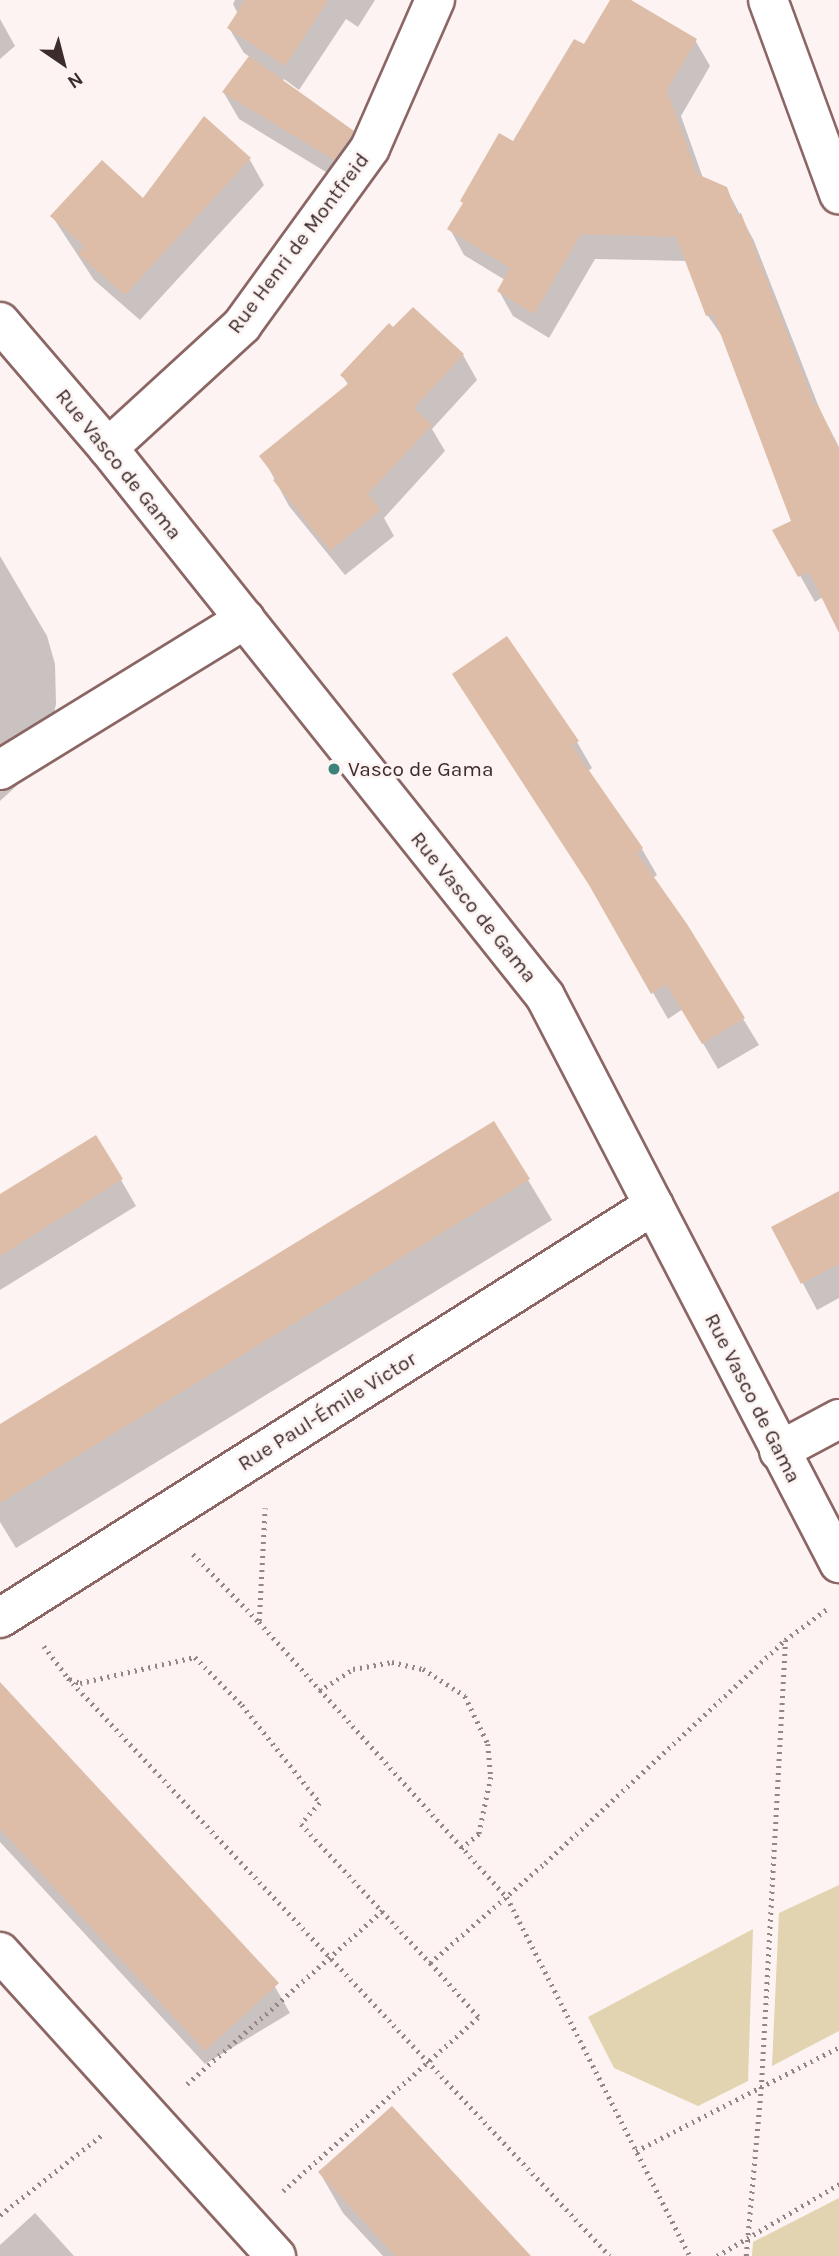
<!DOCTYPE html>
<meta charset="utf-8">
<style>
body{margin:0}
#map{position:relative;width:839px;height:2256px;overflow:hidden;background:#fcf3f2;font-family:Karla,sans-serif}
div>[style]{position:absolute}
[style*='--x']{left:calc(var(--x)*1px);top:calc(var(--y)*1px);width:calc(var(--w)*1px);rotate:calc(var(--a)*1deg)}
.green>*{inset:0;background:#e3d4b1}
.shadow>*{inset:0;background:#0003}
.building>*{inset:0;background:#debda8}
.path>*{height:4.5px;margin-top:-2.25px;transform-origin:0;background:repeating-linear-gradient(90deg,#938685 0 2px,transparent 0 7px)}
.roads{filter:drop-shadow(2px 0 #8b6664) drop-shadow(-2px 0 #8b6664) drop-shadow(0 2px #8b6664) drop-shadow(0 -2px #8b6664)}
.minor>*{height:38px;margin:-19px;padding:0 19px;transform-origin:19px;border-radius:19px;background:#fff}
.dots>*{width:19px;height:19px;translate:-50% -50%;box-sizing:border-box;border:4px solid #fcf3f2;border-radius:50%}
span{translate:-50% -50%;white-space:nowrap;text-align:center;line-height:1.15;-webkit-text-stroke:5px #fcf3f2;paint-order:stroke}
.street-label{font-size:21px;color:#3c2c2b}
.poi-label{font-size:21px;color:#3c2c2b}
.left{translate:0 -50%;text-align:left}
.north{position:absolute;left:28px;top:28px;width:70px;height:70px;-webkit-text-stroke:5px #fcf3f2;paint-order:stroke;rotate:145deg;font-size:19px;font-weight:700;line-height:28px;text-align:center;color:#3c2c2b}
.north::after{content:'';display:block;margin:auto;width:24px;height:32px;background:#3c2c2b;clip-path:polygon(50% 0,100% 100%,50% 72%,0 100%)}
</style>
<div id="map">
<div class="green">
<div style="clip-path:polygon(839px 1885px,839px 2031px,772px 2066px,779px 1913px)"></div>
<div style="clip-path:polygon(753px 1929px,748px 2081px,698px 2106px,614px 2068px,588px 2017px)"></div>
<div style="clip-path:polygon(839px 2198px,839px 2256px,752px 2256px,753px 2242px)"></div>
</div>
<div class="shadow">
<div style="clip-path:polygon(235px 0,375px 0,358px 27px,346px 19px,299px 90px,284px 79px,282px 82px,352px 132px,367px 158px,349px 186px,239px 119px,224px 93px,250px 57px,244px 53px,229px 28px,238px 14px,233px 4px)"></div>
<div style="clip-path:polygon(612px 0,627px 0,695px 40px,710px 66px,681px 116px,703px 178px,726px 188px,754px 241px,820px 410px,839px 447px,839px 629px,823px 597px,815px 602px,775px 531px,793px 521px,725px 340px,708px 316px,688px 261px,595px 259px,549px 338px,513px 316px,499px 291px,505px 280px,464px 255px,450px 229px,464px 205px,462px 201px,513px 143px,584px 46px)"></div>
<div style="clip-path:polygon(0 19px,15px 46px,0 59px)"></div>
<div style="clip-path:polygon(205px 118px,250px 160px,264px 185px,140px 320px,94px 280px,52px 216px,143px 200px)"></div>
<div style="clip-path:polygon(463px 355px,477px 380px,432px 429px,445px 451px,384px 518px,394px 536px,345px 575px,289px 506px,262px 456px,349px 386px,342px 375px)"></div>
<div style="clip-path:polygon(0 556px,47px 636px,55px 664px,56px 704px,50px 731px,39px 756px,24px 779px,0 801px)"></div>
<div style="clip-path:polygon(506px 639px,577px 742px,592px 768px,587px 772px,642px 849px,657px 875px,653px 878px,686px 925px,759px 1045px,718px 1069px,683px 1009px,668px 1019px,605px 909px)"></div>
<div style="clip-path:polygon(121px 1180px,136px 1206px,0 1290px,0 1196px)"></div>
<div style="clip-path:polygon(528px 1180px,552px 1220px,16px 1548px,0 1522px,0 1425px)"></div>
<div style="clip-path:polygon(839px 1193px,839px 1298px,817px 1310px,773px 1227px)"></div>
<div style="clip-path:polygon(0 1685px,267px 1973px,290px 2013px,205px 2064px,0 1842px)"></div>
<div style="clip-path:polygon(320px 2173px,529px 2256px,383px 2256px,343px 2213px)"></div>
<div style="clip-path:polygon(35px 2213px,74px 2256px,0 2256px,0 2245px)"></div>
</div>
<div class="building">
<div style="clip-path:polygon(245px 0,328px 0,285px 66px,227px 28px)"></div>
<div style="clip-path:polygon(610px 0,631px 0,697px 39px,667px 90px,697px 174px,727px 187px,737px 215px,741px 213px,815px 406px,818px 405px,839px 450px,839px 633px,809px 572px,798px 577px,772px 530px,791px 521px,713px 314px,706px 316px,676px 237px,581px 234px,534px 314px,497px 291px,510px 268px,447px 229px,463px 203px,460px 201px,499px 133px,513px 141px,574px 39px,584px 44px)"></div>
<div style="clip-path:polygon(249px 56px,354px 131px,334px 160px,222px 92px)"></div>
<div style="clip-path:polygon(204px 116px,251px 158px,125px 295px,78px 254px,84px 246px,50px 216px,102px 160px,143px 198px)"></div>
<div style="clip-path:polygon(413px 307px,464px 354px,414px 408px,432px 425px,368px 494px,381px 510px,330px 551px,273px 480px,276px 478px,259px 456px,349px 383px,340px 375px,389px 323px,393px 327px)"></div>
<div style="clip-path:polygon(507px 636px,579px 741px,572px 746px,643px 848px,637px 853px,687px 924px,745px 1018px,702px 1044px,666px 984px,651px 994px,589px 885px,452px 674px)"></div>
<div style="clip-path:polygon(494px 1121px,530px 1179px,0 1503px,0 1424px)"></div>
<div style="clip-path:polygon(96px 1135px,123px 1179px,0 1256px,0 1194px)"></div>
<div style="clip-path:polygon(839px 1191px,839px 1264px,801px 1284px,771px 1227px)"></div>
<div style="clip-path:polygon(0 1682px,279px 1983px,205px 2051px,0 1829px)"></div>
<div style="clip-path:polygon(392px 2106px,531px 2256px,395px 2256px,318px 2172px)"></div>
</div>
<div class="path">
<div style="--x:193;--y:1554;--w:95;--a:45.9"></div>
<div style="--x:259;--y:1622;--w:370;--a:48"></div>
<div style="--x:507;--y:1897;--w:403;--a:63"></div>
<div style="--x:259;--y:1621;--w:113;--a:-87"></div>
<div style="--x:44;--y:1646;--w:40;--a:53"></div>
<div style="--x:68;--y:1678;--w:792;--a:46.84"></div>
<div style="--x:70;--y:1679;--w:11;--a:22"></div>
<div style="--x:80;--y:1683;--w:118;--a:-12.7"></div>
<div style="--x:195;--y:1657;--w:67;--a:45.6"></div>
<div style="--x:242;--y:1705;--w:125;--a:51.5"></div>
<div style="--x:320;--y:1803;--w:28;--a:132"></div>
<div style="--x:301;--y:1824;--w:190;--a:47.1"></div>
<div style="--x:319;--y:1691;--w:40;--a:-32.9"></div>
<div style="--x:353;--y:1669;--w:40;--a:-10"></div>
<div style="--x:392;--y:1662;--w:32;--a:13"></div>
<div style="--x:423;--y:1669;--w:50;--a:32.7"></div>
<div style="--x:465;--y:1696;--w:53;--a:64.4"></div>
<div style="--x:488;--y:1744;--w:33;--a:85"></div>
<div style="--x:491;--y:1777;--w:58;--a:101.9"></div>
<div style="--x:479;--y:1834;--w:23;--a:140"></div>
<div style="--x:187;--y:2084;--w:261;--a:-41.6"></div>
<div style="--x:636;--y:2151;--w:228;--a:-27.1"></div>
<div style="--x:283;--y:2191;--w:261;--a:-41.7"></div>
<div style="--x:478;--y:2017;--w:72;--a:-131.6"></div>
<div style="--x:430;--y:1963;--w:152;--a:-41"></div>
<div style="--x:545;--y:1863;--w:328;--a:-42.9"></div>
<div style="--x:785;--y:1640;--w:52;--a:-36.4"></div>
<div style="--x:0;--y:2215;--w:131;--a:-38.2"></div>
<div style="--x:717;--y:2256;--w:142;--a:-30.5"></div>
<div style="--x:746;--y:2256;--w:168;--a:-84.9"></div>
<div style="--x:761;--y:2089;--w:449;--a:-86.9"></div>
</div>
<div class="roads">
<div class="minor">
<div style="--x:768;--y:0;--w:207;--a:69.9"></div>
<div style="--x:0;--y:322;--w:166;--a:49.4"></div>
<div style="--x:108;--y:448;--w:701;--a:51.43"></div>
<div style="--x:545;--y:996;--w:639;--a:62.59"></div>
<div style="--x:108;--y:448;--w:182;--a:-42.5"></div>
<div style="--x:242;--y:325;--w:218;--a:-54.1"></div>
<div style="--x:370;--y:148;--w:162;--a:-66.3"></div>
<div style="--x:0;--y:770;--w:288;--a:-31.6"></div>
<div style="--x:779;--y:1451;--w:68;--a:-28.1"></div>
<div style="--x:0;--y:1618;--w:773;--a:-32.27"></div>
<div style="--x:0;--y:1952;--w:411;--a:47.8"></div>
</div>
</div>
<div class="dots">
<div style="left:334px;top:769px;background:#3c827a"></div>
</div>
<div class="street-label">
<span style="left:298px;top:243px;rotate:-53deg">Rue Henri de Montfreid</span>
<span style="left:119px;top:464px;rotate:51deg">Rue Vasco de Gama</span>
<span style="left:474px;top:907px;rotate:51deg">Rue Vasco de Gama</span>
<span style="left:753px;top:1398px;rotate:63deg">Rue Vasco de Gama</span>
<span style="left:327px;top:1411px;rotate:-32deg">Rue Paul-Émile Victor</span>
</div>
<div class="poi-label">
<span class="left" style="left:348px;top:769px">Vasco de Gama</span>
</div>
<div class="north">N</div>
</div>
